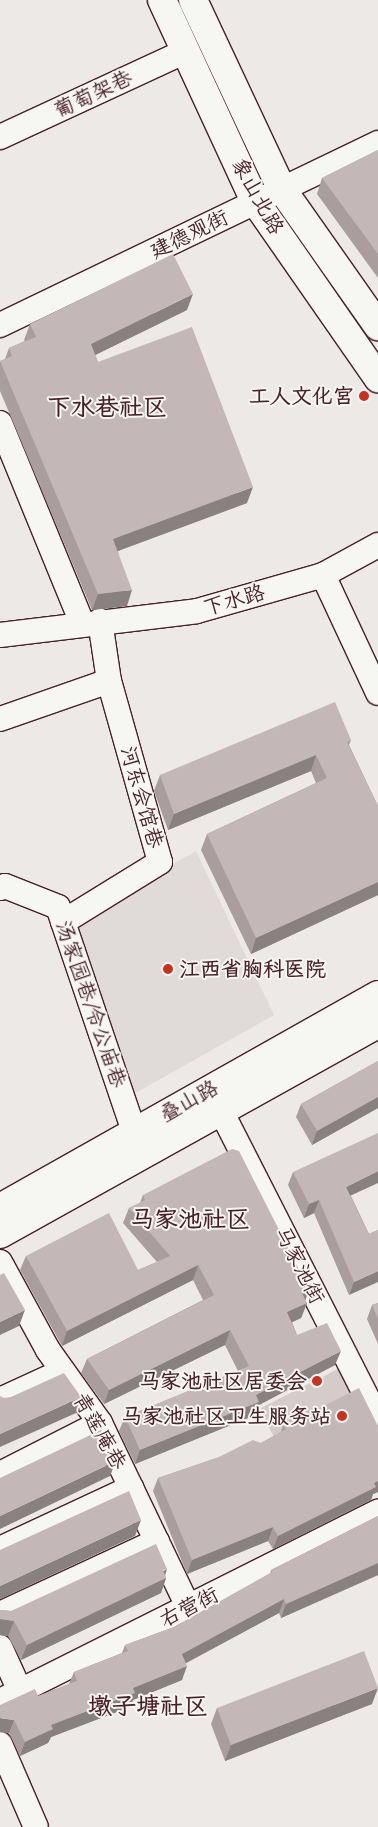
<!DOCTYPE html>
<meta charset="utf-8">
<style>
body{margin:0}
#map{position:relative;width:378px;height:1827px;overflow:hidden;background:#ece9e6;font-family:Caveat,"LXGW WenKai TC",sans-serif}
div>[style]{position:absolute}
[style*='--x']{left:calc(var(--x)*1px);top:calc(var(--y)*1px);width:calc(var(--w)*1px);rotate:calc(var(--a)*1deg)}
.built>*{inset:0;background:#e0dad8}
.green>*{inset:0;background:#d4cbca}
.roads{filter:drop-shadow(1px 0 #4a1f2b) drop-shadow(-1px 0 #4a1f2b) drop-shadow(0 1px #4a1f2b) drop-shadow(0 -1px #4a1f2b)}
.minor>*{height:24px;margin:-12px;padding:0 12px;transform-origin:12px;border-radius:12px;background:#f6f6f2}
.major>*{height:28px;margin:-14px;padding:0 14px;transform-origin:14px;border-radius:14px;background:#f6f6f2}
.wall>*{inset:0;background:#a99d9d}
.shaded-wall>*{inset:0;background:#898080}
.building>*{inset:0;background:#c4b7b7}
.dots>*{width:14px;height:14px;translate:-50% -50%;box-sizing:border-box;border:2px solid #f6f6f2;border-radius:50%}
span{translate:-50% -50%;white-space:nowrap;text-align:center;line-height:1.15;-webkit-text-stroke:4px #f6f6f2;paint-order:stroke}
.street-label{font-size:21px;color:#4a1f2b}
.poi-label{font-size:21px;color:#4a1f2b;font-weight:700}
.right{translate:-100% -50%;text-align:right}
.left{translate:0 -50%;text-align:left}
.quarter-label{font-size:24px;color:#4a1f2b;font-weight:700}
</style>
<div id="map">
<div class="built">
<div style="clip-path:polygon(196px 851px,274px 1015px,130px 1096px,67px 924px)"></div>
</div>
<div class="green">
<div style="clip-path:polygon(344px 1366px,359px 1393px,274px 1437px,259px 1409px)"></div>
</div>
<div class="roads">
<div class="minor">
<div style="--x:0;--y:137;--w:205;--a:-24.8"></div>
<div style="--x:0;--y:325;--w:420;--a:-25.7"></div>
<div style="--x:0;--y:423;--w:216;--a:67.7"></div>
<div style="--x:323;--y:575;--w:130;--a:65"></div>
<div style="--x:0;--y:635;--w:198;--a:-6.9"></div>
<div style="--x:197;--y:611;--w:131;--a:-15.9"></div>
<div style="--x:323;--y:575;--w:63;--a:-28.6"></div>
<div style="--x:0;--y:719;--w:115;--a:-19.2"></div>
<div style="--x:0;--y:888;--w:5;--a:-22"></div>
<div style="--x:5;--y:886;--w:57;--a:21.6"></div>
<div style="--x:58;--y:907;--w:237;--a:71.3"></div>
<div style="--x:63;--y:922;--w:114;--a:-31.7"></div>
<div style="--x:160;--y:862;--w:188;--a:-105.7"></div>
<div style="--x:109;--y:681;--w:61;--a:-98.5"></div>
<div style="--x:221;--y:1111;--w:346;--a:63"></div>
<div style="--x:0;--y:1262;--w:100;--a:61.4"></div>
<div style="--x:48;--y:1350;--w:90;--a:54.5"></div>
<div style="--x:100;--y:1423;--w:204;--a:64.4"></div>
<div style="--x:0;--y:1400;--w:69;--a:-24.7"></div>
<div style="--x:0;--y:1474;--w:112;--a:-27"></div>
<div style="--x:0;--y:1549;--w:145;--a:-25"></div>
<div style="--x:0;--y:1614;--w:173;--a:-24.9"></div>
<div style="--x:0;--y:1647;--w:48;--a:65.6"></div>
<div style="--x:0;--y:1701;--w:423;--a:-26.6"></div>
<div style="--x:0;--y:1744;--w:90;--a:66.6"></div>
</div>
<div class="major">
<div style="--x:162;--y:0;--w:221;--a:65.2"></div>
<div style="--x:255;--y:201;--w:216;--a:55.2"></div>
<div style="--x:193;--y:0;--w:208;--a:64.9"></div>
<div style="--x:281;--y:188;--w:169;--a:54.9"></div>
<div style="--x:0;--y:1208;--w:434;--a:-29.4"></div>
<div style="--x:0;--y:1234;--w:432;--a:-29.1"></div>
</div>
</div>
<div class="wall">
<div style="clip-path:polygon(378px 150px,378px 278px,317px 194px,322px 178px)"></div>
<div style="clip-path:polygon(187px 310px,95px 355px,98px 362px,247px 503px,118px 551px,127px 606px,92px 610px,0 391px,0 361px,5px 359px,9px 348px,25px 341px,24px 340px,30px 324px)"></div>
<div style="clip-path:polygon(351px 740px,349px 745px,378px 806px,378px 895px,251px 954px,201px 850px,207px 834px,316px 783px,311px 771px,168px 830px,154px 791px,160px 775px)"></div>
<div style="clip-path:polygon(378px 1061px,378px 1108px,312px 1145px,296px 1117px,301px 1104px)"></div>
<div style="clip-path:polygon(293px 1172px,351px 1196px,369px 1234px,378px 1230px,349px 1295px,314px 1213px,304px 1218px,288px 1185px)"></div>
<div style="clip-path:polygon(143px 1195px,309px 1289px,305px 1301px,307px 1303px,301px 1318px,292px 1322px,297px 1335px,335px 1365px,257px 1406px,253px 1416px,135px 1464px,119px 1431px,125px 1417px,238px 1371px,225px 1345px,104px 1404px,81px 1373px,87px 1359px,203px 1300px,193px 1280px,62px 1346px,20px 1270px,26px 1256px,138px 1270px,157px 1262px,123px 1223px,129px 1208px,140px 1203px)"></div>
<div style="clip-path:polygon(378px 1303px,378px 1344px,367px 1319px,372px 1305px)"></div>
<div style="clip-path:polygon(316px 1410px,378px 1426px,378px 1492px,373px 1494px,371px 1500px,273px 1549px,268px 1541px,187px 1574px,153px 1491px,158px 1478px,261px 1443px,281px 1432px,283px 1425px)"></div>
<div style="clip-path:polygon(378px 1516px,378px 1575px,281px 1618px,279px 1613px,185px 1663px,182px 1680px,133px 1700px,130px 1707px,51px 1737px,48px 1743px,20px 1756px,9px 1733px,0 1732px,38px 1696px,69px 1684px,74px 1672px,122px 1653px,125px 1645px,174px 1627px,270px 1574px,271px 1570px)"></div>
<div style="clip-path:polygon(165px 1575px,166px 1578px,161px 1593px,21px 1660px,8px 1636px,0 1635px,0 1610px,11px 1611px)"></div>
<div style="clip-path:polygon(372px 1704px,225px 1761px,211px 1724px,217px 1708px)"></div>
</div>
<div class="shaded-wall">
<div style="clip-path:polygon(193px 294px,187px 310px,85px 360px,91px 344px)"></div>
<div style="clip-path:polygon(253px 487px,247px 503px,107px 555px,113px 539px)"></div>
<div style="clip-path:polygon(132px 590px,127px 606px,92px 610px,98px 594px)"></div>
<div style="clip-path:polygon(316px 755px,311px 771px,168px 830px,174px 814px)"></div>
<div style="clip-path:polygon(378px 882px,378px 895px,251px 954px,256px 938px)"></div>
<div style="clip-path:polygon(378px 1097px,378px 1108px,312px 1145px,317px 1131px)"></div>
<div style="clip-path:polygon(378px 1171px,378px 1183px,341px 1200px,346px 1187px)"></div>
<div style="clip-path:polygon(319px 1200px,314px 1213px,304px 1218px,309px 1204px)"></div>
<div style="clip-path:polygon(198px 1265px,193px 1280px,62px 1346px,67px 1331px)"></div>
<div style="clip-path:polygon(378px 1271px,378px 1282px,349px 1295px,354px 1282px)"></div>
<div style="clip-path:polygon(309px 1289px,304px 1304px,302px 1293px)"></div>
<div style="clip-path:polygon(307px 1303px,301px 1318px,282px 1327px,287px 1312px)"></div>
<div style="clip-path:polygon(25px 1310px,19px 1326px,0 1335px,0 1322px)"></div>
<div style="clip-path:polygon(230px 1330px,225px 1345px,104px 1404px,109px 1390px)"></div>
<div style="clip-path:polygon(341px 1351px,335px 1365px,257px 1406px,253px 1416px,135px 1464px,140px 1450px,256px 1395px)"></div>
<div style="clip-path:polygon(81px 1397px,76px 1413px,0 1447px,0 1434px)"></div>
<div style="clip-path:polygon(116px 1461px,110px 1476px,0 1529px,0 1516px)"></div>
<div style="clip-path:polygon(378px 1481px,378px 1492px,373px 1494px,371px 1500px,273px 1549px,278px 1536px)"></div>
<div style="clip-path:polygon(141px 1520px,135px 1536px,0 1599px,0 1586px)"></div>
<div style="clip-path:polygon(273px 1527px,268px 1541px,187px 1574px,192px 1560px)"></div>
<div style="clip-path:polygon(378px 1563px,378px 1575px,281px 1618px,286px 1604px)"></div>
<div style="clip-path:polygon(167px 1569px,164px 1579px,166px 1578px,161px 1593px,21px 1660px,27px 1645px)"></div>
<div style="clip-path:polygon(284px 1599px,279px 1613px,177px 1668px,182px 1654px)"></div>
<div style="clip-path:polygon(0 1619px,14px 1621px,8px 1636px,0 1635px)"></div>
<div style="clip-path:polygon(187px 1666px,182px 1680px,133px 1700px,130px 1707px,51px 1737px,48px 1743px,20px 1756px,25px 1742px,51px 1725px,133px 1688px)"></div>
<div style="clip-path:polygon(378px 1688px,372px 1704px,225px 1761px,231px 1745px)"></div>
<div style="clip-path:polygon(0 1718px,14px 1720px,9px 1733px,0 1732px)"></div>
</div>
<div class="building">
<div style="clip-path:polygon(378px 150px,378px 254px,322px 178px)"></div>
<div style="clip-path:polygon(173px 254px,193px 294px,91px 344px,98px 362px,192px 327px,253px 487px,113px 539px,132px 590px,98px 594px,0 361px,12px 356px,9px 348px,36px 337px,30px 324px)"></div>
<div style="clip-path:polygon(335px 702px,351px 740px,347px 742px,378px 806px,378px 882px,256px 938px,207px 834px,327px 778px,316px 755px,174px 814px,160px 775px)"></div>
<div style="clip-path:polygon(378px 1061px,378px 1097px,317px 1131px,301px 1104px)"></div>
<div style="clip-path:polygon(378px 1133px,378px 1171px,346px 1187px,369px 1234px,378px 1230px,378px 1271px,354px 1282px,319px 1200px,309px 1204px,293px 1172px)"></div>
<div style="clip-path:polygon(232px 1149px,239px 1151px,309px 1289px,302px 1293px,307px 1303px,287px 1312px,297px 1335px,327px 1323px,341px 1351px,256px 1395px,259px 1402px,140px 1450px,125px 1417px,249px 1366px,230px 1330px,109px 1390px,87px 1359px,214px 1295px,198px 1265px,67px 1331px,26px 1256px,109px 1213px,138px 1270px,170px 1256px,129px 1208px,145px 1200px,143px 1195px)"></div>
<div style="clip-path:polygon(4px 1273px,25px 1310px,0 1322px,0 1275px)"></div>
<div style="clip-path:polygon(378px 1303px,378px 1319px,372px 1305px)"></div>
<div style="clip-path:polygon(64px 1373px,81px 1397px,0 1434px,0 1396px,4px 1398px,11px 1397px)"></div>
<div style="clip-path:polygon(359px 1388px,378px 1426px,378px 1481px,374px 1483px,376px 1487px,278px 1536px,273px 1527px,192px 1560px,158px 1478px,219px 1457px,253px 1440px,261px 1443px,286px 1429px,283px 1425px,312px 1408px,316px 1410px)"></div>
<div style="clip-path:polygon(101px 1430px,116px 1461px,0 1516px,0 1478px)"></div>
<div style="clip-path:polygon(129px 1491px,141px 1520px,0 1586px,0 1550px)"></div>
<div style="clip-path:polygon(378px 1516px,378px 1563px,286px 1604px,284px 1599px,182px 1654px,187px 1666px,133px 1688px,135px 1693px,51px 1725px,53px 1729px,25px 1742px,14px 1720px,0 1718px,0 1705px,35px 1689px,38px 1696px,77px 1681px,74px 1672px,128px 1651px,125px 1645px,174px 1627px,272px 1572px,271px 1570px)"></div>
<div style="clip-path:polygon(156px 1544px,167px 1569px,163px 1570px,166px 1578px,27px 1645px,14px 1621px,0 1619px,0 1610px,11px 1611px)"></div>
<div style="clip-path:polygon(364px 1651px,378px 1688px,231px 1745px,217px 1708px)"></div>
</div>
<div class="dots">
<div style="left:364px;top:396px;background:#c8321e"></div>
<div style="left:168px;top:969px;background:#c8321e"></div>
<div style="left:317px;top:1381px;background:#c8321e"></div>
<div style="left:342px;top:1416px;background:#c8321e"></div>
</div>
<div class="street-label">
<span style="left:93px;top:94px;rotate:-25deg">葡萄架巷</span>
<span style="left:258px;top:196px;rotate:61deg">象山北路</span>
<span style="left:189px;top:234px;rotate:-26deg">建德观街</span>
<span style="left:234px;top:600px;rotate:-16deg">下水路</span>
<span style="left:142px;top:797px;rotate:74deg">河东会馆巷</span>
<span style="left:91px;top:1004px;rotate:71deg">汤家园巷/令公庙巷</span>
<span style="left:189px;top:1101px;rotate:-29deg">叠山路</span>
<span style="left:300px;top:1265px;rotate:63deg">马家池街</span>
<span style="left:100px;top:1431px;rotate:60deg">青莲庵巷</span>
<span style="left:189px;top:1607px;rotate:-27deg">右营街</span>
</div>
<div class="poi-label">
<span class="right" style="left:354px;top:396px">工人文化宫</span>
<span class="left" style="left:179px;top:969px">江西省胸科医院</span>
<span class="right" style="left:307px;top:1381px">马家池社区居委会</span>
<span class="right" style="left:331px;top:1416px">马家池社区卫生服务站</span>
</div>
<div class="quarter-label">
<span style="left:107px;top:408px">下水巷社区</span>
<span style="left:190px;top:1220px">马家池社区</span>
<span style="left:148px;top:1707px">墩子塘社区</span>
</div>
</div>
